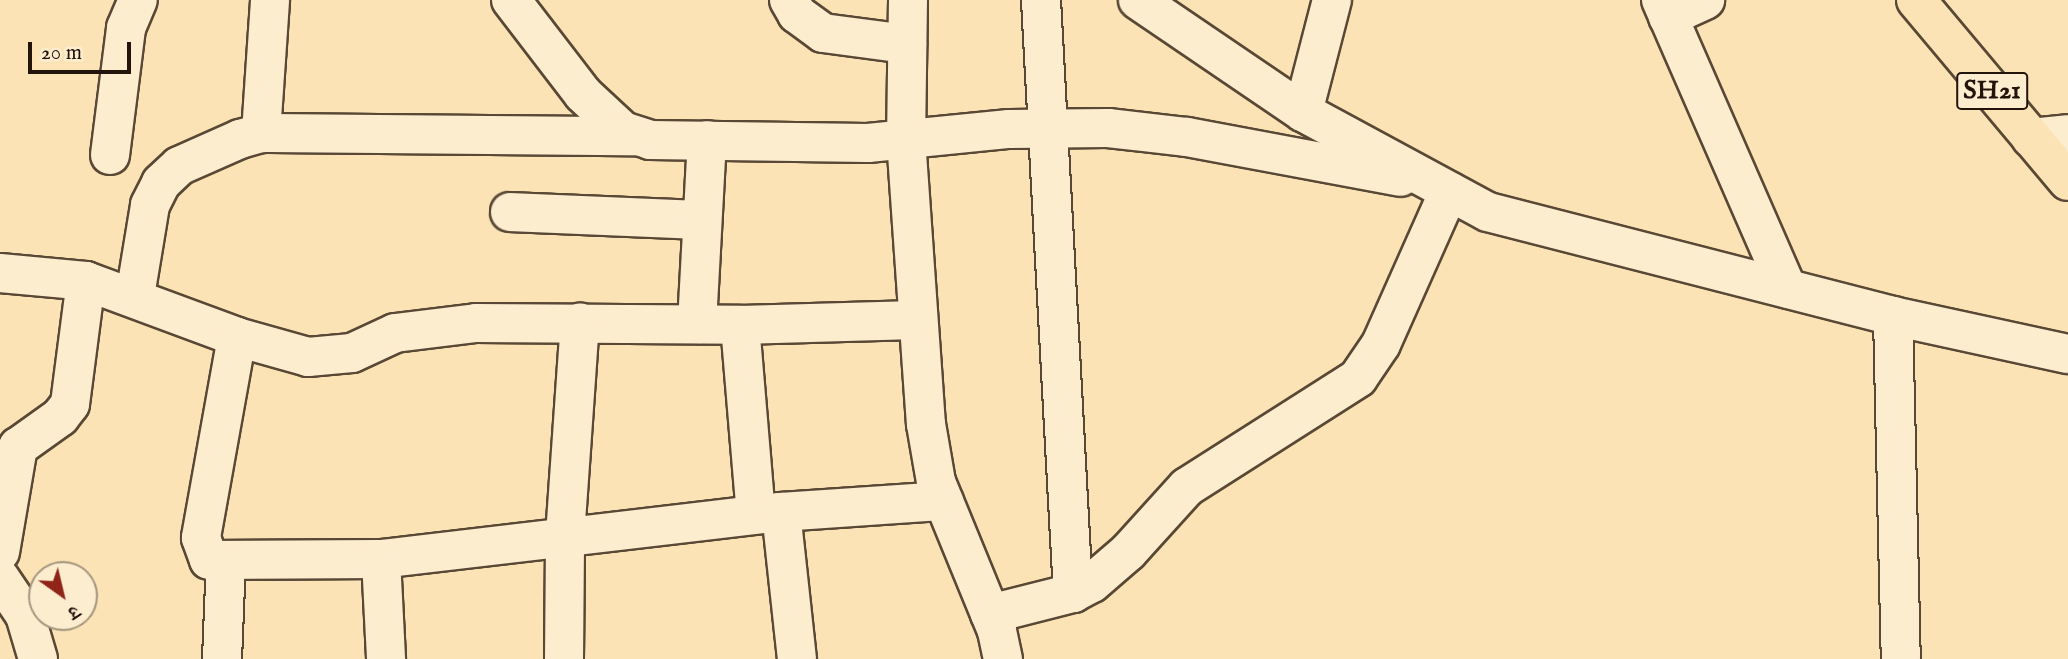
<!DOCTYPE html>
<meta charset="utf-8">
<style>
body{margin:0}
#map{position:relative;width:2068px;height:659px;overflow:hidden;background:#fce3b5;font-family:"IM FELL English","Noto Serif Devanagari",serif}
div>[style]{position:absolute}
[style*='--x']{left:calc(var(--x)*1px);top:calc(var(--y)*1px);width:calc(var(--w)*1px);rotate:calc(var(--a)*1deg)}
.roads{filter:drop-shadow(2px 0 #584835) drop-shadow(-2px 0 #584835) drop-shadow(0 2px #584835) drop-shadow(0 -2px #584835)}
.street>*{height:38px;margin:-19px;padding:0 19px;transform-origin:19px;border-radius:19px;background:#fdedcf}
.primary>*{height:38px;margin:-19px;padding:0 19px;transform-origin:19px;border-radius:19px;background:#fce3b5}
span{translate:-50% -50%;white-space:nowrap;text-align:center;line-height:1.15;-webkit-text-stroke:7px #fdedcf;paint-order:stroke}
.shield-label span{padding:2px 5px;background:#fdedcf;border:2px solid;border-radius:5px;-webkit-text-stroke-width:0}
.shield-label{font-size:26px;color:#22140a;font-weight:700}
.north{position:absolute;left:28px;top:561px;width:70px;height:70px;box-sizing:border-box;background:#fdedcf;border:2px solid #a59680;border-radius:50%;rotate:146deg;font-size:19px;font-weight:700;line-height:28px;text-align:center;color:#22140a}
.north::after{content:'';display:block;margin:auto;width:24px;height:32px;background:#8f2418;clip-path:polygon(50% 0,100% 100%,50% 72%,0 100%)}
.scale{position:absolute;left:28px;top:42px;width:103px;height:32px;box-sizing:border-box;border:4px solid #22140a;border-top:0;padding-left:9px;font-size:21px;line-height:24px;white-space:nowrap;color:#22140a;-webkit-text-stroke:5px #fdedcf;paint-order:stroke}
</style>
<div id="map">
<div class="roads">
<div class="street">
<div style="--x:511;--y:0;--w:118;--a:52.5"></div>
<div style="--x:583;--y:94;--w:54;--a:42.8"></div>
<div style="--x:623;--y:131;--w:28;--a:18"></div>
<div style="--x:650;--y:140;--w:218;--a:0.8"></div>
<div style="--x:868;--y:143;--w:142;--a:-5.7"></div>
<div style="--x:1009;--y:129;--w:99;--a:-0.6"></div>
<div style="--x:1108;--y:128;--w:80;--a:6.5"></div>
<div style="--x:1187;--y:137;--w:217;--a:10.6"></div>
<div style="--x:789;--y:0;--w:16;--a:60"></div>
<div style="--x:797;--y:14;--w:32;--a:36"></div>
<div style="--x:823;--y:33;--w:85;--a:7.5"></div>
<div style="--x:908;--y:0;--w:139;--a:90.8"></div>
<div style="--x:906;--y:139;--w:286;--a:86"></div>
<div style="--x:926;--y:424;--w:59;--a:80.2"></div>
<div style="--x:936;--y:482;--w:161;--a:67.7"></div>
<div style="--x:997;--y:631;--w:29;--a:78"></div>
<div style="--x:1041;--y:0;--w:594;--a:86.91"></div>
<div style="--x:1138;--y:0;--w:199;--a:34.2"></div>
<div style="--x:1303;--y:112;--w:210;--a:28.4"></div>
<div style="--x:1488;--y:212;--w:418;--a:14.4"></div>
<div style="--x:1893;--y:316;--w:179;--a:12.3"></div>
<div style="--x:1661;--y:0;--w:315;--a:66.4"></div>
<div style="--x:1668;--y:17;--w:41;--a:-24.7"></div>
<div style="--x:1303;--y:112;--w:116;--a:-75.5"></div>
<div style="--x:261;--y:133;--w:133;--a:-86.1"></div>
<div style="--x:2031;--y:138;--w:37;--a:-6"></div>
<div style="--x:110;--y:155;--w:128;--a:-82.8"></div>
<div style="--x:126;--y:28;--w:30;--a:-67"></div>
<div style="--x:510;--y:212;--w:189;--a:2.4"></div>
<div style="--x:0;--y:273;--w:86;--a:5.3"></div>
<div style="--x:86;--y:281;--w:161;--a:20.3"></div>
<div style="--x:237;--y:337;--w:74;--a:15.7"></div>
<div style="--x:308;--y:357;--w:44;--a:-5.2"></div>
<div style="--x:352;--y:353;--w:47;--a:-24.9"></div>
<div style="--x:395;--y:333;--w:82;--a:-7"></div>
<div style="--x:476;--y:323;--w:264;--a:0.4"></div>
<div style="--x:740;--y:325;--w:176;--a:-1.6"></div>
<div style="--x:135;--y:296;--w:92;--a:-80.6"></div>
<div style="--x:150;--y:205;--w:25;--a:-63"></div>
<div style="--x:161;--y:183;--w:25;--a:-43"></div>
<div style="--x:179;--y:166;--w:67;--a:-23.9"></div>
<div style="--x:240;--y:139;--w:22;--a:-16"></div>
<div style="--x:261;--y:133;--w:373;--a:0.5"></div>
<div style="--x:1893;--y:316;--w:343;--a:88.7"></div>
<div style="--x:697;--y:324;--w:184;--a:-86.9"></div>
<div style="--x:740;--y:325;--w:190;--a:85.2"></div>
<div style="--x:237;--y:337;--w:204;--a:100.2"></div>
<div style="--x:201;--y:538;--w:23;--a:70"></div>
<div style="--x:209;--y:560;--w:172;--a:-0.3"></div>
<div style="--x:381;--y:559;--w:403;--a:-6.7"></div>
<div style="--x:781;--y:512;--w:163;--a:-3.9"></div>
<div style="--x:781;--y:512;--w:148;--a:83.8"></div>
<div style="--x:0;--y:552;--w:107;--a:-80.3"></div>
<div style="--x:18;--y:447;--w:52;--a:-35.5"></div>
<div style="--x:60;--y:417;--w:16;--a:-52"></div>
<div style="--x:70;--y:404;--w:124;--a:-82.6"></div>
<div style="--x:381;--y:559;--w:100;--a:87.1"></div>
<div style="--x:0;--y:578;--w:45;--a:56"></div>
<div style="--x:25;--y:615;--w:46;--a:73.5"></div>
<div style="--x:990;--y:614;--w:86;--a:-14.2"></div>
<div style="--x:1073;--y:593;--w:21;--a:-28"></div>
<div style="--x:1092;--y:583;--w:48;--a:-40.7"></div>
<div style="--x:1128;--y:552;--w:88;--a:-47.8"></div>
<div style="--x:1187;--y:487;--w:203;--a:-32.5"></div>
<div style="--x:1358;--y:378;--w:41;--a:-55.9"></div>
<div style="--x:1381;--y:344;--w:167;--a:-66"></div>
<div style="--x:222;--y:659;--w:98;--a:-87.7"></div>
<div style="--x:564;--y:659;--w:123;--a:-89.5"></div>
<div style="--x:565;--y:536;--w:214;--a:-86"></div>
</div>
<div class="primary">
<div style="--x:1916;--y:0;--w:236;--a:50"></div>
</div>
</div>
<div class="shield-label">
<span style="left:1992px;top:91px">SH21</span>
</div>
<div class="north">उ</div>
<div class="scale">20 m</div>
</div>
